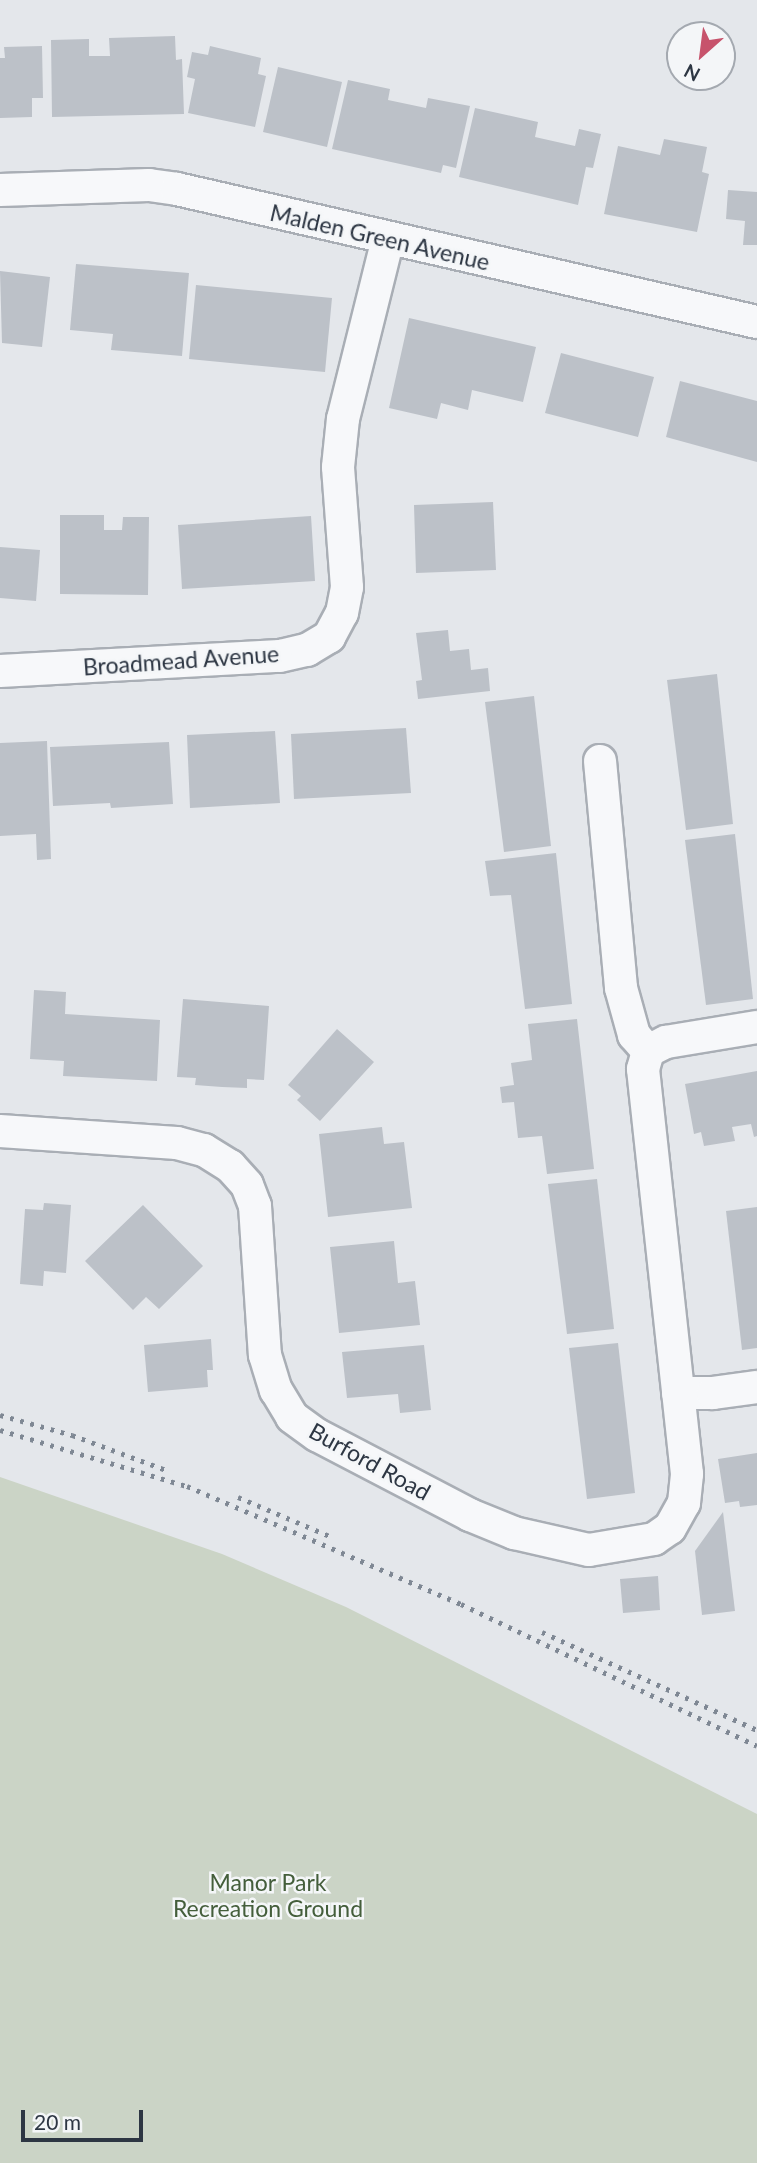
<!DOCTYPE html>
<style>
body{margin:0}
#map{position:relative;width:757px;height:2163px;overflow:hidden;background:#e4e7eb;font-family:Lato,sans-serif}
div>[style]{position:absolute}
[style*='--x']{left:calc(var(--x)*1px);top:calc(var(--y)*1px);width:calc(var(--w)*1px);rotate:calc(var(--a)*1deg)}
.green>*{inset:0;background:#cbd4c6}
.building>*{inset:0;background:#bcc1c8}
.roads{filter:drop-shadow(2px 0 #a9aeb5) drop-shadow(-2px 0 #a9aeb5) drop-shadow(0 2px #a9aeb5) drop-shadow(0 -2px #a9aeb5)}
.minor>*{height:32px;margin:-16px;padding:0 16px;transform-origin:16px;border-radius:16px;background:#f7f8fa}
.rail>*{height:5px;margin-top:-2.5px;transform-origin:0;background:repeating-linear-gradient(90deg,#7f8894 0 3.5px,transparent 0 10.5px)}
span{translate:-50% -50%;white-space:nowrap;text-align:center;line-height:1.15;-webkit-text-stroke:5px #f4f6f8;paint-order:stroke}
.street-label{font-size:23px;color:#2d3643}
.park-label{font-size:23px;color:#445e3b}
.north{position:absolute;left:666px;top:21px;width:70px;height:70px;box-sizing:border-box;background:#f4f6f8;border:2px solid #a4a9b0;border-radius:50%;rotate:208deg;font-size:19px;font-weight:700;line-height:28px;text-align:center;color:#2d3643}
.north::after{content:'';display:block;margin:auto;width:24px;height:32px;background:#c7536c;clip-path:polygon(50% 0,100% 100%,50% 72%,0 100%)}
.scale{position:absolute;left:21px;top:2110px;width:122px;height:32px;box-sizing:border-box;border:4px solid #2d3643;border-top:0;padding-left:9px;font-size:21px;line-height:24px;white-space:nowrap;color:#2d3643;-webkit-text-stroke:5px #f4f6f8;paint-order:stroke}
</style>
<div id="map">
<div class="green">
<div style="clip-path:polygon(0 1477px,222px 1554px,346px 1607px,757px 1814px,757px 2163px,0 2163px)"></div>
</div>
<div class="building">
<div style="clip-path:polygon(175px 36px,176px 60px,182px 59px,184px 114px,52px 117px,51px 40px,89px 39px,89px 56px,110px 56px,109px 38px)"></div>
<div style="clip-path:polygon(42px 46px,43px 98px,32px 98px,32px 117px,0 118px,0 58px,5px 58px,4px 47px)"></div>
<div style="clip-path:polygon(210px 46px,261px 58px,258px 74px,266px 76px,255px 127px,188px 113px,195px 79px,187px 77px,192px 52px,208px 55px)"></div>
<div style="clip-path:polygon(278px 67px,342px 82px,327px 147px,263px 132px)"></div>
<div style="clip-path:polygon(348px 80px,390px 89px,388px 100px,426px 108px,428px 98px,470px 106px,456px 168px,443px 165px,441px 173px,332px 149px)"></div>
<div style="clip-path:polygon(475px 108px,538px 122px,535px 137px,575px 146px,579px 129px,601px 134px,593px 168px,586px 167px,578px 205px,459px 177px)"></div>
<div style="clip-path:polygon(664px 139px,707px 147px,702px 172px,709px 174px,697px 232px,604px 214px,618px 146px,660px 155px)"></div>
<div style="clip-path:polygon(728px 190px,757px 192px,757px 245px,743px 245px,745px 221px,726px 219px)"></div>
<div style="clip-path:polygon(76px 264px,189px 273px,182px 356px,111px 350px,113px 334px,70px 330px)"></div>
<div style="clip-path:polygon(0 271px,50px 277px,42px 347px,2px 343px)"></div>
<div style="clip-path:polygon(196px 285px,332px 298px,325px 372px,189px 359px)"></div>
<div style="clip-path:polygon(409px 318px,536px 347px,523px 402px,472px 390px,468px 410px,441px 403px,437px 419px,389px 408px)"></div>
<div style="clip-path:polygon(561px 353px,654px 377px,638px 437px,545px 413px)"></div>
<div style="clip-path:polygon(680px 381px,757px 401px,757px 462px,666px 437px)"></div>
<div style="clip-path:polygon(493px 502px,496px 570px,416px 573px,414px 505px)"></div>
<div style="clip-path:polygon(60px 515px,104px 515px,104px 530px,122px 530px,123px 517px,149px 517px,148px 595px,60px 594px)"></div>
<div style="clip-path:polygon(311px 516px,315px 581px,182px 589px,178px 525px)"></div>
<div style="clip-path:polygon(0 547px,40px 550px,36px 601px,0 598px)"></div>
<div style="clip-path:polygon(448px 630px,450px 651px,469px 649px,471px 670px,488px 668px,490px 691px,418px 699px,416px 681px,422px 680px,416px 633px)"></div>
<div style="clip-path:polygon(717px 674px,733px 824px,686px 830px,667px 680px)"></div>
<div style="clip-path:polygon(534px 696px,551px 846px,504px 852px,485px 702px)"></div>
<div style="clip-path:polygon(406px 728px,411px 793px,294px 799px,291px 734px)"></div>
<div style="clip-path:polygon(275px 731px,280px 803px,190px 808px,187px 735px)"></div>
<div style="clip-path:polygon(47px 741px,51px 859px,37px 860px,36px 834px,0 836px,0 743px)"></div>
<div style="clip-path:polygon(169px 742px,173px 804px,111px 808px,110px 803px,53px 806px,50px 747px)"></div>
<div style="clip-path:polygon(735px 834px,753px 999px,706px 1005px,685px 840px)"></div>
<div style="clip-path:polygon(556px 853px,572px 1004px,525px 1009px,511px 895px,490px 896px,485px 861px)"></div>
<div style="clip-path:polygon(34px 990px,66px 992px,65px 1014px,160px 1020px,157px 1081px,63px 1076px,64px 1061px,30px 1059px)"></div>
<div style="clip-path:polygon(183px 999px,269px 1006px,264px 1080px,247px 1079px,247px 1088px,222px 1087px,195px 1085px,196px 1078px,177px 1077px)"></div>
<div style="clip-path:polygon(577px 1019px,594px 1169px,547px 1174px,542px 1136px,518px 1138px,514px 1102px,502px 1103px,500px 1087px,514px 1085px,511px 1063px,532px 1060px,528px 1024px)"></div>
<div style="clip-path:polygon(337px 1029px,374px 1062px,320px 1121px,297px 1100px,301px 1096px,288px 1085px)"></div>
<div style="clip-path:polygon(757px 1071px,757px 1136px,754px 1137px,751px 1124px,732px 1127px,735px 1141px,704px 1146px,701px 1132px,694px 1134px,685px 1084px)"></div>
<div style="clip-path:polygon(382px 1127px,384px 1144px,404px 1142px,412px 1208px,328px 1217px,319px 1134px)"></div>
<div style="clip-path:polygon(597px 1179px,614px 1329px,567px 1334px,548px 1184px)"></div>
<div style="clip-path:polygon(44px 1203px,71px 1205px,66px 1273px,44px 1271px,43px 1286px,20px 1284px,25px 1209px,43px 1210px)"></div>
<div style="clip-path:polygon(143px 1205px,203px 1266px,159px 1309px,146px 1297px,133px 1310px,85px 1261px)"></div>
<div style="clip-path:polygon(757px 1207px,757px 1348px,742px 1350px,726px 1211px)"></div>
<div style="clip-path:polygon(394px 1241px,398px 1283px,415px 1281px,420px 1325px,339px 1333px,330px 1247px)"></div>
<div style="clip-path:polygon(211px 1339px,213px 1370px,207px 1370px,208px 1387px,148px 1392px,144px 1345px)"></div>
<div style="clip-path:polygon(618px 1343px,635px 1493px,587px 1499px,569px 1348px)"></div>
<div style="clip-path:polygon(424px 1345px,431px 1410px,400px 1413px,398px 1394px,347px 1398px,342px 1352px)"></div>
<div style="clip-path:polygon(757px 1453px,757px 1505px,740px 1507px,739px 1501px,725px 1503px,718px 1459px)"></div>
<div style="clip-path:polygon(723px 1512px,735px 1611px,702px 1615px,695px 1551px)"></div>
<div style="clip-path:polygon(658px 1576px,660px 1610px,623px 1613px,620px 1579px)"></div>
</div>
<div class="roads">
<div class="minor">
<div style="--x:0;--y:190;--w:149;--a:-1.9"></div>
<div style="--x:149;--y:185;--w:28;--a:8"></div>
<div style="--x:177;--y:189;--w:595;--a:12.92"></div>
<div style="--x:0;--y:671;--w:280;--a:-3.1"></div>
<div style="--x:280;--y:656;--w:28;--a:-13"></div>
<div style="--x:307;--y:650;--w:26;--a:-31"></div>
<div style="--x:329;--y:637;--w:27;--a:-62"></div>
<div style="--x:342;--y:613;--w:26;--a:-79"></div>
<div style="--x:347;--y:587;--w:120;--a:-94.3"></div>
<div style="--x:338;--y:467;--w:48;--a:-84.1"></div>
<div style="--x:343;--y:419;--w:186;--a:-76"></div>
<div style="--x:600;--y:761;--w:228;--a:84.7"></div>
<div style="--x:621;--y:988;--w:49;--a:74.5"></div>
<div style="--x:634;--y:1035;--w:21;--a:49"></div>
<div style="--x:648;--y:1051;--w:20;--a:-27"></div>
<div style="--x:666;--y:1042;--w:92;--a:-9.4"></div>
<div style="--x:0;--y:1131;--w:177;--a:3.9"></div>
<div style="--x:177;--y:1143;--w:28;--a:15"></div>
<div style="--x:204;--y:1150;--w:31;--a:32"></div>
<div style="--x:230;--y:1166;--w:25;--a:48"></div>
<div style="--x:247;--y:1185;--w:22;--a:69"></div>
<div style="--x:255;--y:1206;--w:149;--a:86.2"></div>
<div style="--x:265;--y:1355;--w:37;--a:73"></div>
<div style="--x:276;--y:1390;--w:31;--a:59"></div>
<div style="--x:292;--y:1417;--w:31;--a:36"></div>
<div style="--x:317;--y:1435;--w:173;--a:27.6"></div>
<div style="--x:470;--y:1515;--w:48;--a:22.2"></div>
<div style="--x:514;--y:1533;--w:77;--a:12.8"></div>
<div style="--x:589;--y:1550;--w:66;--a:-9.6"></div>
<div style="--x:654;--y:1539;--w:19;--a:-35"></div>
<div style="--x:670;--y:1528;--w:29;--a:-61"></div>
<div style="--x:684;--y:1503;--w:29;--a:-84"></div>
<div style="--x:687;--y:1474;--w:407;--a:-96.2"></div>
<div style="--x:643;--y:1069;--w:19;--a:-74"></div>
<div style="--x:678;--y:1393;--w:35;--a:0"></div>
<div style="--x:713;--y:1393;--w:44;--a:-7.8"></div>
</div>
</div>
<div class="rail">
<div style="--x:0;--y:1415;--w:75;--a:15.5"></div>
<div style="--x:72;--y:1435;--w:100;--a:20.4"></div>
<div style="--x:0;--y:1430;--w:195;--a:16.7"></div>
<div style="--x:187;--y:1486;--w:298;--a:23.3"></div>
<div style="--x:461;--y:1604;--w:328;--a:25.6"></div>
<div style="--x:238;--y:1497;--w:104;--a:23.1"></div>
<div style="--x:542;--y:1632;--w:236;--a:24.5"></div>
</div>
<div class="street-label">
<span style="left:380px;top:237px;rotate:13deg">Malden Green Avenue</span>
<span style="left:181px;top:660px;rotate:-4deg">Broadmead Avenue</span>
<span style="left:370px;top:1461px;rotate:29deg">Burford Road</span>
</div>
<div class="park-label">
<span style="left:268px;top:1895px">Manor Park<br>Recreation Ground</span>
</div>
<div class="north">N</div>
<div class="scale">20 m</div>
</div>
